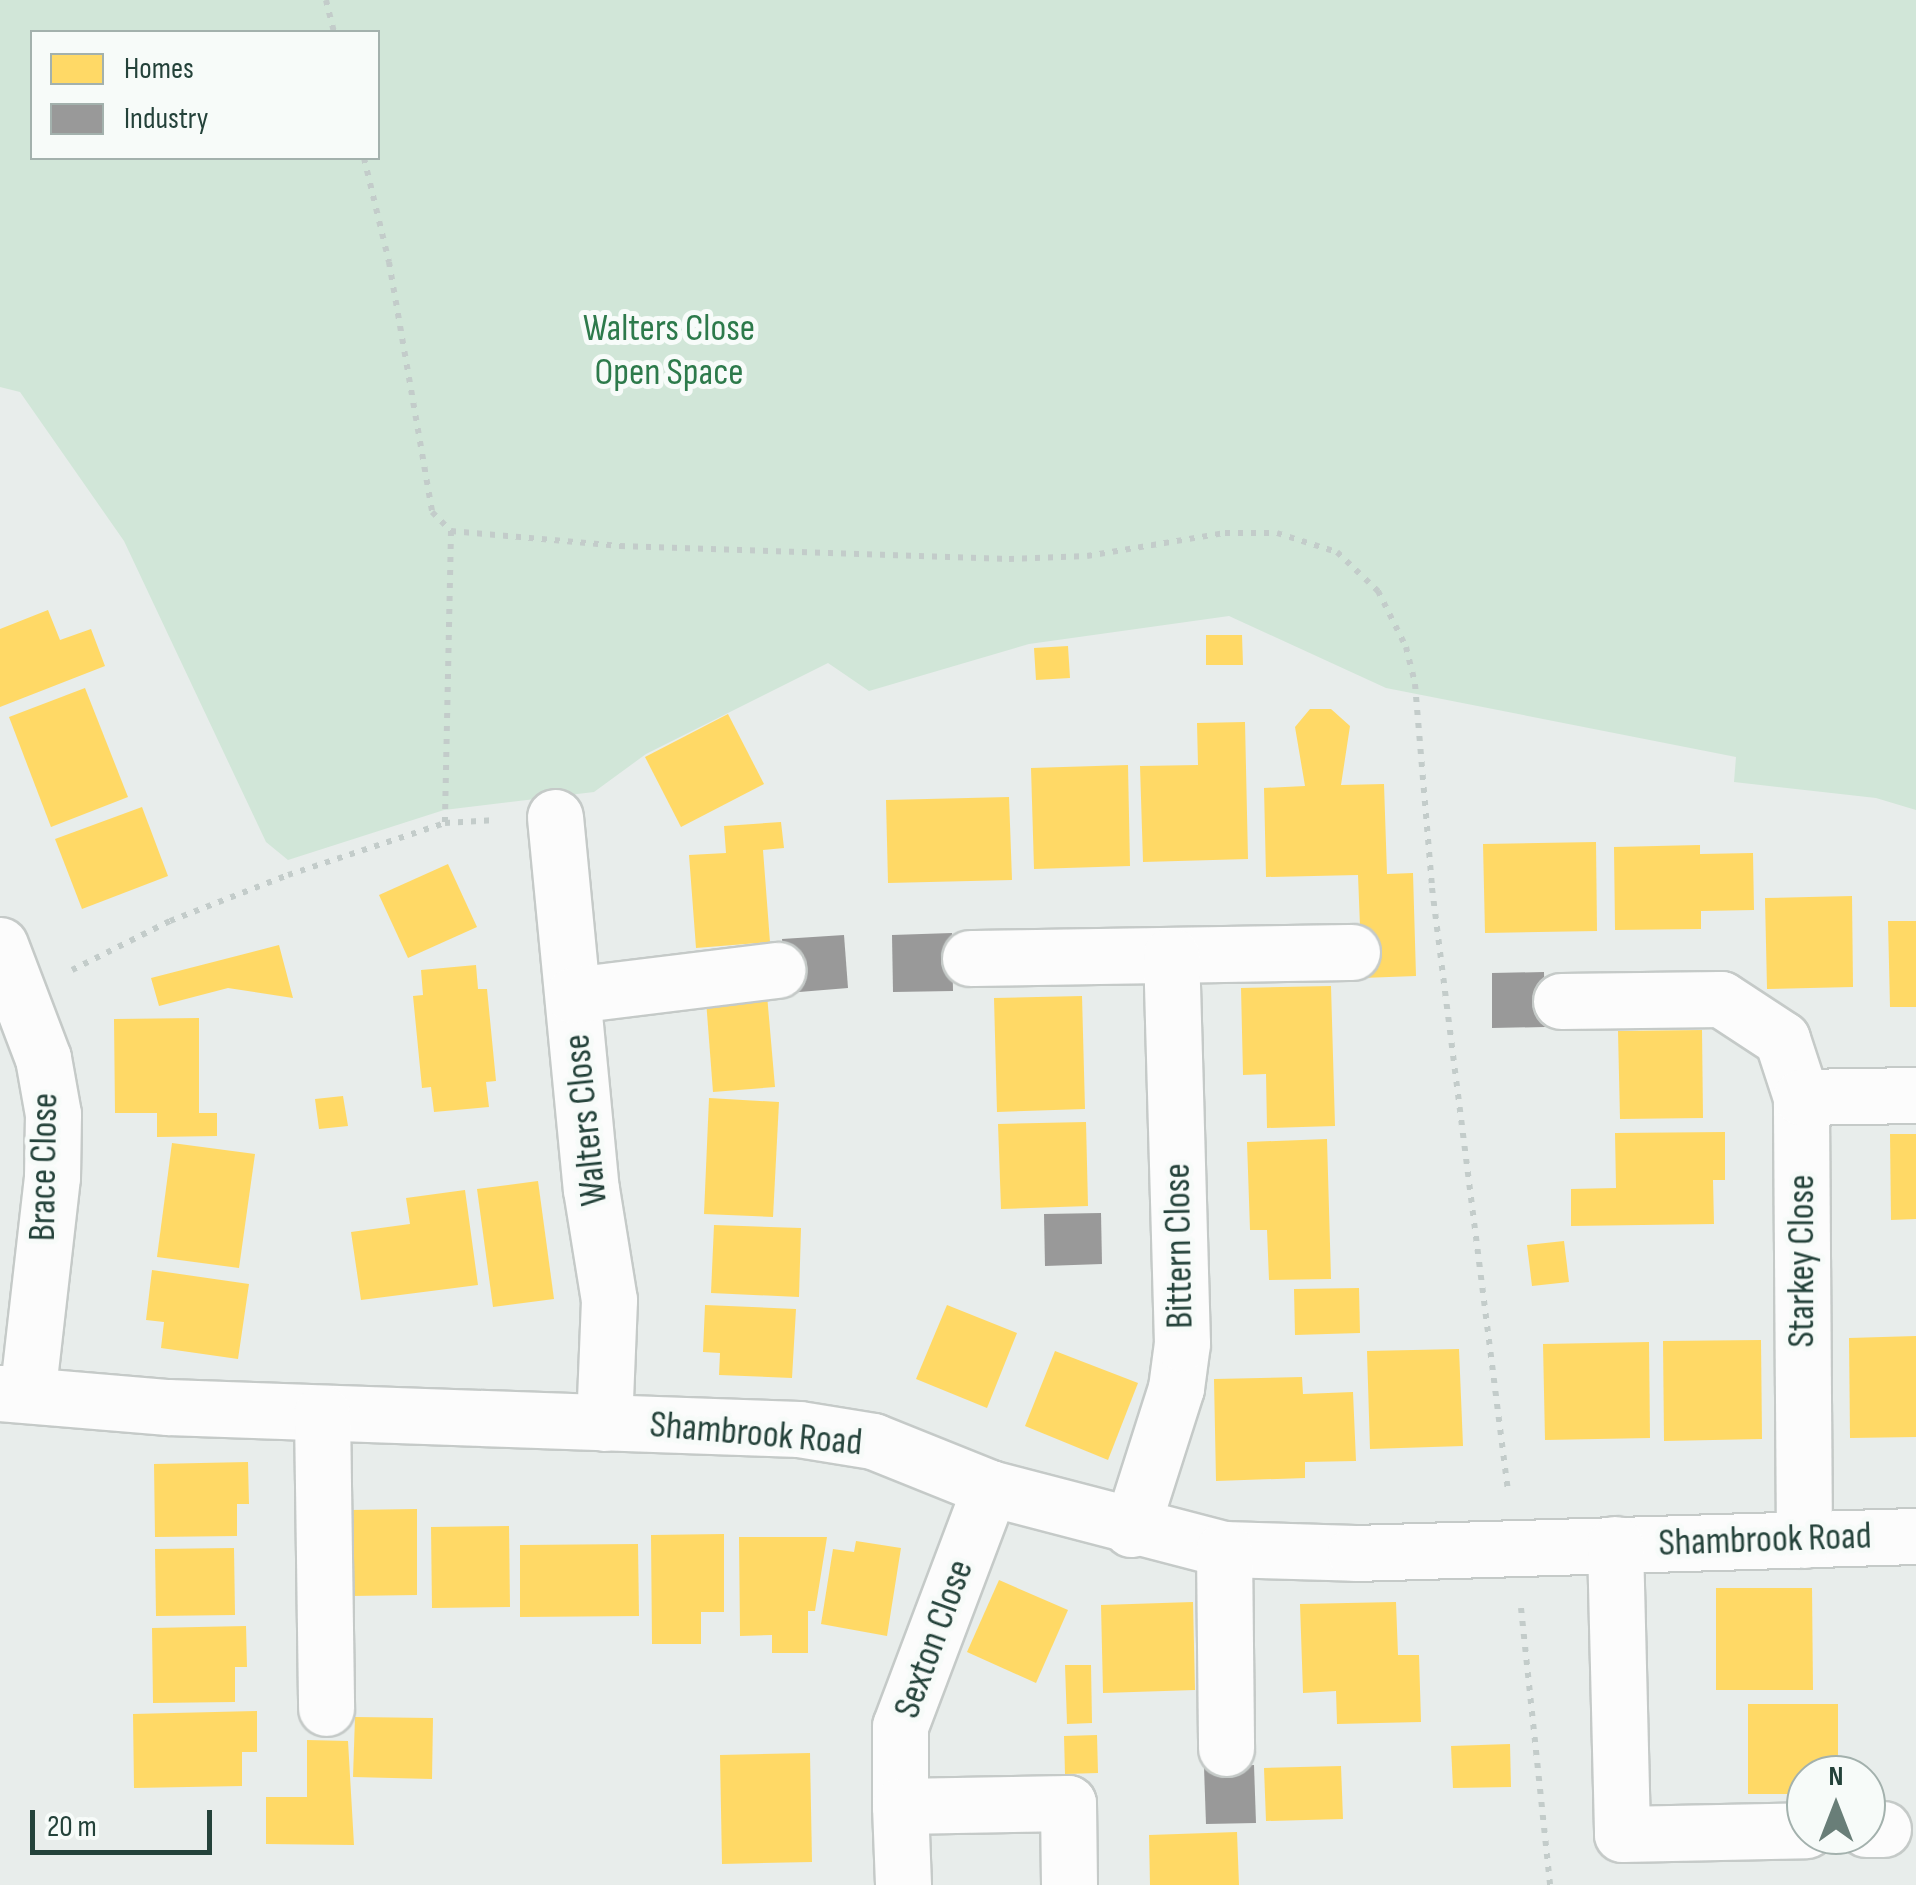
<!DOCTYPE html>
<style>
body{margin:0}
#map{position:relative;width:1916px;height:1885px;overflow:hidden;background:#e8edeb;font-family:"Sofia Sans Condensed",sans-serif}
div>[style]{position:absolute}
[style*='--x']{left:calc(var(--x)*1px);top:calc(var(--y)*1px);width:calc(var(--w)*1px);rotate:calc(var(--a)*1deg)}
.green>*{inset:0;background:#d1e6d8}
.homes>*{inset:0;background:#ffd966}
.industry>*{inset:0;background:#999}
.path>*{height:6px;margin-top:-3px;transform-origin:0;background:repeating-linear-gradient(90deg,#c3ccca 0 5px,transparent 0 13px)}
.roads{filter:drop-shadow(2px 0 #c5cac8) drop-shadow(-2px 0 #c5cac8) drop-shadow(0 2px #c5cac8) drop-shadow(0 -2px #c5cac8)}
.minor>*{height:55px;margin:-27.5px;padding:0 27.5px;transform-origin:27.5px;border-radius:27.5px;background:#fcfcfc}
span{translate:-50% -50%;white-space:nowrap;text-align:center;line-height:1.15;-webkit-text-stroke:10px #f7fbf9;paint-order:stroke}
.park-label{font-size:38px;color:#2d7a4b}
.street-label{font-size:38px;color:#24423a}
.legend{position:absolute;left:30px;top:30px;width:350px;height:130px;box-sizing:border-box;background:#f7fbf9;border:2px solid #a3b1ad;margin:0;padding:12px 18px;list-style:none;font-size:30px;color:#24423a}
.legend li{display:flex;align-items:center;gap:20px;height:50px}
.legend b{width:50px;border:2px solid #a3b1ad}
.north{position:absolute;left:1786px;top:1755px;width:100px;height:100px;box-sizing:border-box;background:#f7fbf9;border:2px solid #a3b1ad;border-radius:50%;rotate:0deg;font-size:28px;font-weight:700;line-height:40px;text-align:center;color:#24423a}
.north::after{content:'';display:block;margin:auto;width:35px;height:45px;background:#697e78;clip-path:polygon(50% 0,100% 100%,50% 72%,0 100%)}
.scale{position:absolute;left:30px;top:1810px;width:182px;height:45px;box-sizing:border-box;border:5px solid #24423a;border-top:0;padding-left:12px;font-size:30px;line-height:35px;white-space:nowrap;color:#24423a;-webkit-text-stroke:8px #f7fbf9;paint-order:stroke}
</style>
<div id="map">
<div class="green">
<div style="clip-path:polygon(evenodd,0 0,1916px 0,1916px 810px,1876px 798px,1734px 782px,1736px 757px,1386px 688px,1229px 616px,1029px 644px,869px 691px,828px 663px,646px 754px,594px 792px,444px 810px,288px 860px,266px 842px,124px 541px,20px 392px,0 387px,0 0,32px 32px,378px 32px,378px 158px,32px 158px,32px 32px)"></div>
</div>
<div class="homes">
<div style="clip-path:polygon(48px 610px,60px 640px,91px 629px,105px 666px,0 707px,0 629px)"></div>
<div style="clip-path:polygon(1206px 635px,1242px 635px,1243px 665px,1206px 665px)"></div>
<div style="clip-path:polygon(1068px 646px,1070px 678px,1036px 680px,1034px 648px)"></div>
<div style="clip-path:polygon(85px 688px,128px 797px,51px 827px,9px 717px)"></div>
<div style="clip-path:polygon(1310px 709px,1331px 709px,1350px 726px,1341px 785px,1384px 784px,1387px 874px,1413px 873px,1416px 976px,1362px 978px,1358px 875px,1266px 877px,1264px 788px,1305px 786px,1295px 727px)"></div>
<div style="clip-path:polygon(728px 714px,764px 784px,681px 827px,645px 757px)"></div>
<div style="clip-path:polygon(1245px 722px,1248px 859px,1143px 862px,1140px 766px,1198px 765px,1197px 723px)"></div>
<div style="clip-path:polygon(1128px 765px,1130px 866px,1034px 869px,1031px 768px)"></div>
<div style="clip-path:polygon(1009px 797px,1012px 880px,888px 883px,886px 800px)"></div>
<div style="clip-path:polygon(142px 807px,168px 876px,82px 909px,55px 839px)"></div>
<div style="clip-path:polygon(781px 822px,784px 848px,763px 850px,770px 942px,696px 948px,689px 855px,726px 853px,724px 826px)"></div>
<div style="clip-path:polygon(1596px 842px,1597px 931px,1485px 933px,1483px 844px)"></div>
<div style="clip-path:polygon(1700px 845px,1700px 854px,1753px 853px,1754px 910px,1701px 911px,1701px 929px,1615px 930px,1614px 847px)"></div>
<div style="clip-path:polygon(448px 864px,477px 927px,408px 958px,379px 895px)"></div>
<div style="clip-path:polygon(1852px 896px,1853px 987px,1767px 989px,1765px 898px)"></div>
<div style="clip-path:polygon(1888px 921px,1916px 921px,1916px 1007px,1890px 1007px)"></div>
<div style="clip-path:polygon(279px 945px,293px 998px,228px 988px,159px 1006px,151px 978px)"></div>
<div style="clip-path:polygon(476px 965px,478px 989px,487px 989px,496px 1081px,486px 1082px,489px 1107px,434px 1112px,431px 1087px,422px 1088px,413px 996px,423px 995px,421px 970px)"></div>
<div style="clip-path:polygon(1331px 986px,1335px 1126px,1267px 1128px,1266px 1074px,1243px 1075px,1241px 988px)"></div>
<div style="clip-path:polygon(767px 995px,775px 1087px,713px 1092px,706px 1000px)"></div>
<div style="clip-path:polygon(1082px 996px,1085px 1109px,997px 1112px,994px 998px)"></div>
<div style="clip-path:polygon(199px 1018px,199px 1113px,217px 1113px,217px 1136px,157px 1137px,157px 1113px,115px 1113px,114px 1019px)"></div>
<div style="clip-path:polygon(1702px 1030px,1703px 1118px,1620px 1119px,1618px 1031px)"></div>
<div style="clip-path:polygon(343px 1096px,348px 1126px,319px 1129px,315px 1099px)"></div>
<div style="clip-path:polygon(709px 1098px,779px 1102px,773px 1217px,704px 1214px)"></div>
<div style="clip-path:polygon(1086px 1122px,1088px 1206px,1001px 1209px,998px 1124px)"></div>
<div style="clip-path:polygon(1725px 1132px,1725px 1180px,1713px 1180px,1714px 1224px,1571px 1226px,1571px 1189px,1616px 1188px,1615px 1133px)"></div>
<div style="clip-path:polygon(1890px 1134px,1916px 1134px,1916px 1219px,1891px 1220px)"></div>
<div style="clip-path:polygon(1327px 1139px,1331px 1279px,1269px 1280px,1267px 1230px,1250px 1230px,1247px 1142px)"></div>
<div style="clip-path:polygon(172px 1143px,255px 1154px,239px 1268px,157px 1257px)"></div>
<div style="clip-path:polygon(538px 1181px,554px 1299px,493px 1307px,477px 1189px)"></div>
<div style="clip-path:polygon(465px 1190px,478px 1285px,361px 1300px,351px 1232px,410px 1224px,406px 1198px)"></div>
<div style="clip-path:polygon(714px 1225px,801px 1228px,799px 1297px,711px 1293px)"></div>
<div style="clip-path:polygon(1564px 1241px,1569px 1282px,1532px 1286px,1527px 1245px)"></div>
<div style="clip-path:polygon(152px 1270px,249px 1284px,238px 1359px,161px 1348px,164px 1322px,146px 1320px)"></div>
<div style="clip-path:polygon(1359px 1288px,1360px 1333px,1295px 1335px,1294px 1289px)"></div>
<div style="clip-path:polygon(705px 1305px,796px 1309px,792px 1378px,719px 1375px,720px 1353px,703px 1352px)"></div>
<div style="clip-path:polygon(947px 1305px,1017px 1333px,987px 1408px,916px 1379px)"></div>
<div style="clip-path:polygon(1916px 1336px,1916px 1437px,1850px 1438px,1849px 1338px)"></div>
<div style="clip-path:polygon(1761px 1340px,1762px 1439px,1664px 1441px,1663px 1341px)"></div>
<div style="clip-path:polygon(1649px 1342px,1650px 1438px,1545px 1440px,1543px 1344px)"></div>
<div style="clip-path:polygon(1459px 1349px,1463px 1446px,1370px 1449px,1367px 1351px)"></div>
<div style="clip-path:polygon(1055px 1351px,1138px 1383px,1108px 1460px,1025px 1426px)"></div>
<div style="clip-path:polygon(1302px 1377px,1303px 1394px,1353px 1392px,1356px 1461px,1305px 1462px,1305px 1478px,1216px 1481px,1214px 1379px)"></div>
<div style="clip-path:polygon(248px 1462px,249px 1504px,237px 1504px,237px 1536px,155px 1537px,154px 1464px)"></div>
<div style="clip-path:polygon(417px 1509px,417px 1595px,351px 1596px,350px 1510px)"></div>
<div style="clip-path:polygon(509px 1526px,510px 1607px,432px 1608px,431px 1527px)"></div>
<div style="clip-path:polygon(724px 1534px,724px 1612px,701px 1612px,701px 1644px,652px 1644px,651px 1535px)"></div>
<div style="clip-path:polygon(739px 1537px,827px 1537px,815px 1611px,808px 1611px,808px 1653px,772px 1653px,772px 1635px,740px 1636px)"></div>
<div style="clip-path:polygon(856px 1541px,901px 1548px,887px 1636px,821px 1624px,833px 1549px,854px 1552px)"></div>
<div style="clip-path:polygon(638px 1544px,639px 1616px,520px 1617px,520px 1545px)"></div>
<div style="clip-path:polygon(234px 1548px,235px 1615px,156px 1616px,155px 1549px)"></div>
<div style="clip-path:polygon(999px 1580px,1068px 1610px,1036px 1683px,967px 1652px)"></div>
<div style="clip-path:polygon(1716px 1588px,1812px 1588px,1813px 1690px,1716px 1690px)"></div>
<div style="clip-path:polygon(1193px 1602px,1195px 1690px,1103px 1693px,1101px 1605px)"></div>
<div style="clip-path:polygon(1396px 1602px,1398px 1655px,1419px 1655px,1421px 1722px,1337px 1724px,1336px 1691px,1303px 1693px,1300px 1604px)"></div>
<div style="clip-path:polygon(246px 1626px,247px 1667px,235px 1667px,235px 1702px,153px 1703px,152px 1628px)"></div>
<div style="clip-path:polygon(1065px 1665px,1091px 1665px,1092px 1723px,1067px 1724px)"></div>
<div style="clip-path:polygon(1748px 1704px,1838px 1704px,1838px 1775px,1806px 1775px,1806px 1794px,1748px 1794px)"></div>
<div style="clip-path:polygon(257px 1711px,257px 1752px,242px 1752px,242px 1786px,134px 1788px,133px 1714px)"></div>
<div style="clip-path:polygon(355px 1717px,433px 1718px,432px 1779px,353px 1777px)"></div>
<div style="clip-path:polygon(1097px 1735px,1098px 1773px,1065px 1774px,1064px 1736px)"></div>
<div style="clip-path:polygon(307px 1740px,348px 1741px,354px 1845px,266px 1844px,266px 1797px,307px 1797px)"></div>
<div style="clip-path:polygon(1510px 1744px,1511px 1787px,1453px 1788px,1451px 1746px)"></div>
<div style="clip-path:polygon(810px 1753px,812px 1862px,722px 1864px,720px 1755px)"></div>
<div style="clip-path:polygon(1341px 1766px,1343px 1819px,1266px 1821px,1264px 1768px)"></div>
<div style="clip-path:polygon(1237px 1832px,1239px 1885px,1150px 1885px,1149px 1835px)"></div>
</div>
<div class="industry">
<div style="clip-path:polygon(952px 933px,953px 991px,893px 992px,892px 935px)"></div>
<div style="clip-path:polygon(844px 935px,848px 988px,787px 993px,782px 939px)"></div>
<div style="clip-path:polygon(1544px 972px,1545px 1027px,1492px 1028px,1492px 973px)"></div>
<div style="clip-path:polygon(1101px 1213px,1102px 1264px,1045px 1266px,1044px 1214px)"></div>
<div style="clip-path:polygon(1254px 1765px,1256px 1823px,1206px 1824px,1204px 1767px)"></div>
</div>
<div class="path">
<div style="--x:326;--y:0;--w:33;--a:76"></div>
<div style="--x:364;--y:158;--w:107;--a:76.5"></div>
<div style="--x:389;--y:262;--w:254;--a:80.2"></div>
<div style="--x:432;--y:512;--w:27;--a:45"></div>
<div style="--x:451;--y:531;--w:292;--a:91.2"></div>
<div style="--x:451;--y:531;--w:170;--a:5.1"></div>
<div style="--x:620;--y:546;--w:389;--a:1.9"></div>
<div style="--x:1009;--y:559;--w:78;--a:-2.2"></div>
<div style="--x:1087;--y:556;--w:140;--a:-9.5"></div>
<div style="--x:1225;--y:533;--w:52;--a:0"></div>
<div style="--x:1277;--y:533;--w:63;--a:17.6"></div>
<div style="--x:1337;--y:552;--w:57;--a:43.6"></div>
<div style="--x:1378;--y:591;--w:63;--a:63.4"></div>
<div style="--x:1406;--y:647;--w:38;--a:76"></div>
<div style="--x:1415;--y:684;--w:205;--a:85.2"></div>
<div style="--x:1432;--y:888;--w:608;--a:82.82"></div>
<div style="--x:72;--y:970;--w:110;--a:-26.6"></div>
<div style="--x:170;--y:921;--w:127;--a:-21.3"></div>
<div style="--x:288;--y:875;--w:165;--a:-18.3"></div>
<div style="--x:445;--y:823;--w:51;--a:-3.4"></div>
<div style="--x:1521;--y:1608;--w:279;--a:84"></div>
</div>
<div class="roads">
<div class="minor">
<div style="--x:555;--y:817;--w:374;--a:84.5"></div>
<div style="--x:591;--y:1189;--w:112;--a:80.8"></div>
<div style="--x:609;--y:1300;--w:123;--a:92.3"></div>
<div style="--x:0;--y:945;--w:121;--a:69.2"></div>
<div style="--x:43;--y:1058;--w:57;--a:79.9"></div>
<div style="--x:53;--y:1114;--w:63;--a:90.9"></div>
<div style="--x:52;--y:1177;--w:219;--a:96.5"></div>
<div style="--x:970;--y:958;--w:382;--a:-0.9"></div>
<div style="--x:573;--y:995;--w:206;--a:-7"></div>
<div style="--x:1561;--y:1001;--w:160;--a:-0.7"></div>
<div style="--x:1721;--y:999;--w:73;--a:33.3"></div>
<div style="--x:1782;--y:1039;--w:61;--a:71.9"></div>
<div style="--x:0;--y:1393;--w:169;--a:4.8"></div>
<div style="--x:168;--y:1407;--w:631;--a:2"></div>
<div style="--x:799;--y:1429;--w:75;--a:9.2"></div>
<div style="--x:873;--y:1441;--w:126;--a:21.9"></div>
<div style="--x:990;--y:1488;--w:242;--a:14.6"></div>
<div style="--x:1224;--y:1549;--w:131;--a:1.7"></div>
<div style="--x:1355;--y:1553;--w:561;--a:-1.74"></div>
<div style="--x:322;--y:1413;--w:295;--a:89.2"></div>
<div style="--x:990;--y:1488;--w:254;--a:110.7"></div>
<div style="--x:900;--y:1726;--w:80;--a:90"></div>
<div style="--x:900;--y:1806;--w:168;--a:-1"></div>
<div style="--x:1068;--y:1803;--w:82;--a:89.3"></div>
<div style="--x:1131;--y:1529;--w:148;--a:-72.3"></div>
<div style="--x:1176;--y:1388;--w:45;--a:-82.4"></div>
<div style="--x:1182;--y:1343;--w:388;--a:-91.6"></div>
<div style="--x:1804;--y:1540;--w:443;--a:-90.4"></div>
<div style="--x:1801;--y:1097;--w:115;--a:-1"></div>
<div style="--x:1615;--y:1544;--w:290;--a:88.6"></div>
<div style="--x:1622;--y:1834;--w:184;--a:-1.2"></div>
<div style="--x:1224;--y:1549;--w:199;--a:89.4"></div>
<div style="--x:900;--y:1806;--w:79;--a:87.8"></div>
<div style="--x:1866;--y:1829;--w:17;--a:0"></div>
</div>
</div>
<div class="park-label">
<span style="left:669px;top:351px">Walters Close<br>Open Space</span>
</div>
<div class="street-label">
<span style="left:586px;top:1120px;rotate:-96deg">Walters Close</span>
<span style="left:44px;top:1167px;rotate:-89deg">Brace Close</span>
<span style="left:1179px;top:1246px;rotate:-91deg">Bittern Close</span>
<span style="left:1802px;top:1261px;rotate:-90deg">Starkey Close</span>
<span style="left:756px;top:1434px;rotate:5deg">Shambrook Road</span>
<span style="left:1765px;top:1540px;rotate:-2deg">Shambrook Road</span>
<span style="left:934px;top:1639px;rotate:-70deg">Sexton Close</span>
</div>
<ul class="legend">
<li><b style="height:28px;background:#ffd966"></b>Homes</li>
<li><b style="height:28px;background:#999"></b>Industry</li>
</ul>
<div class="north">N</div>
<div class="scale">20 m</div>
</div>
